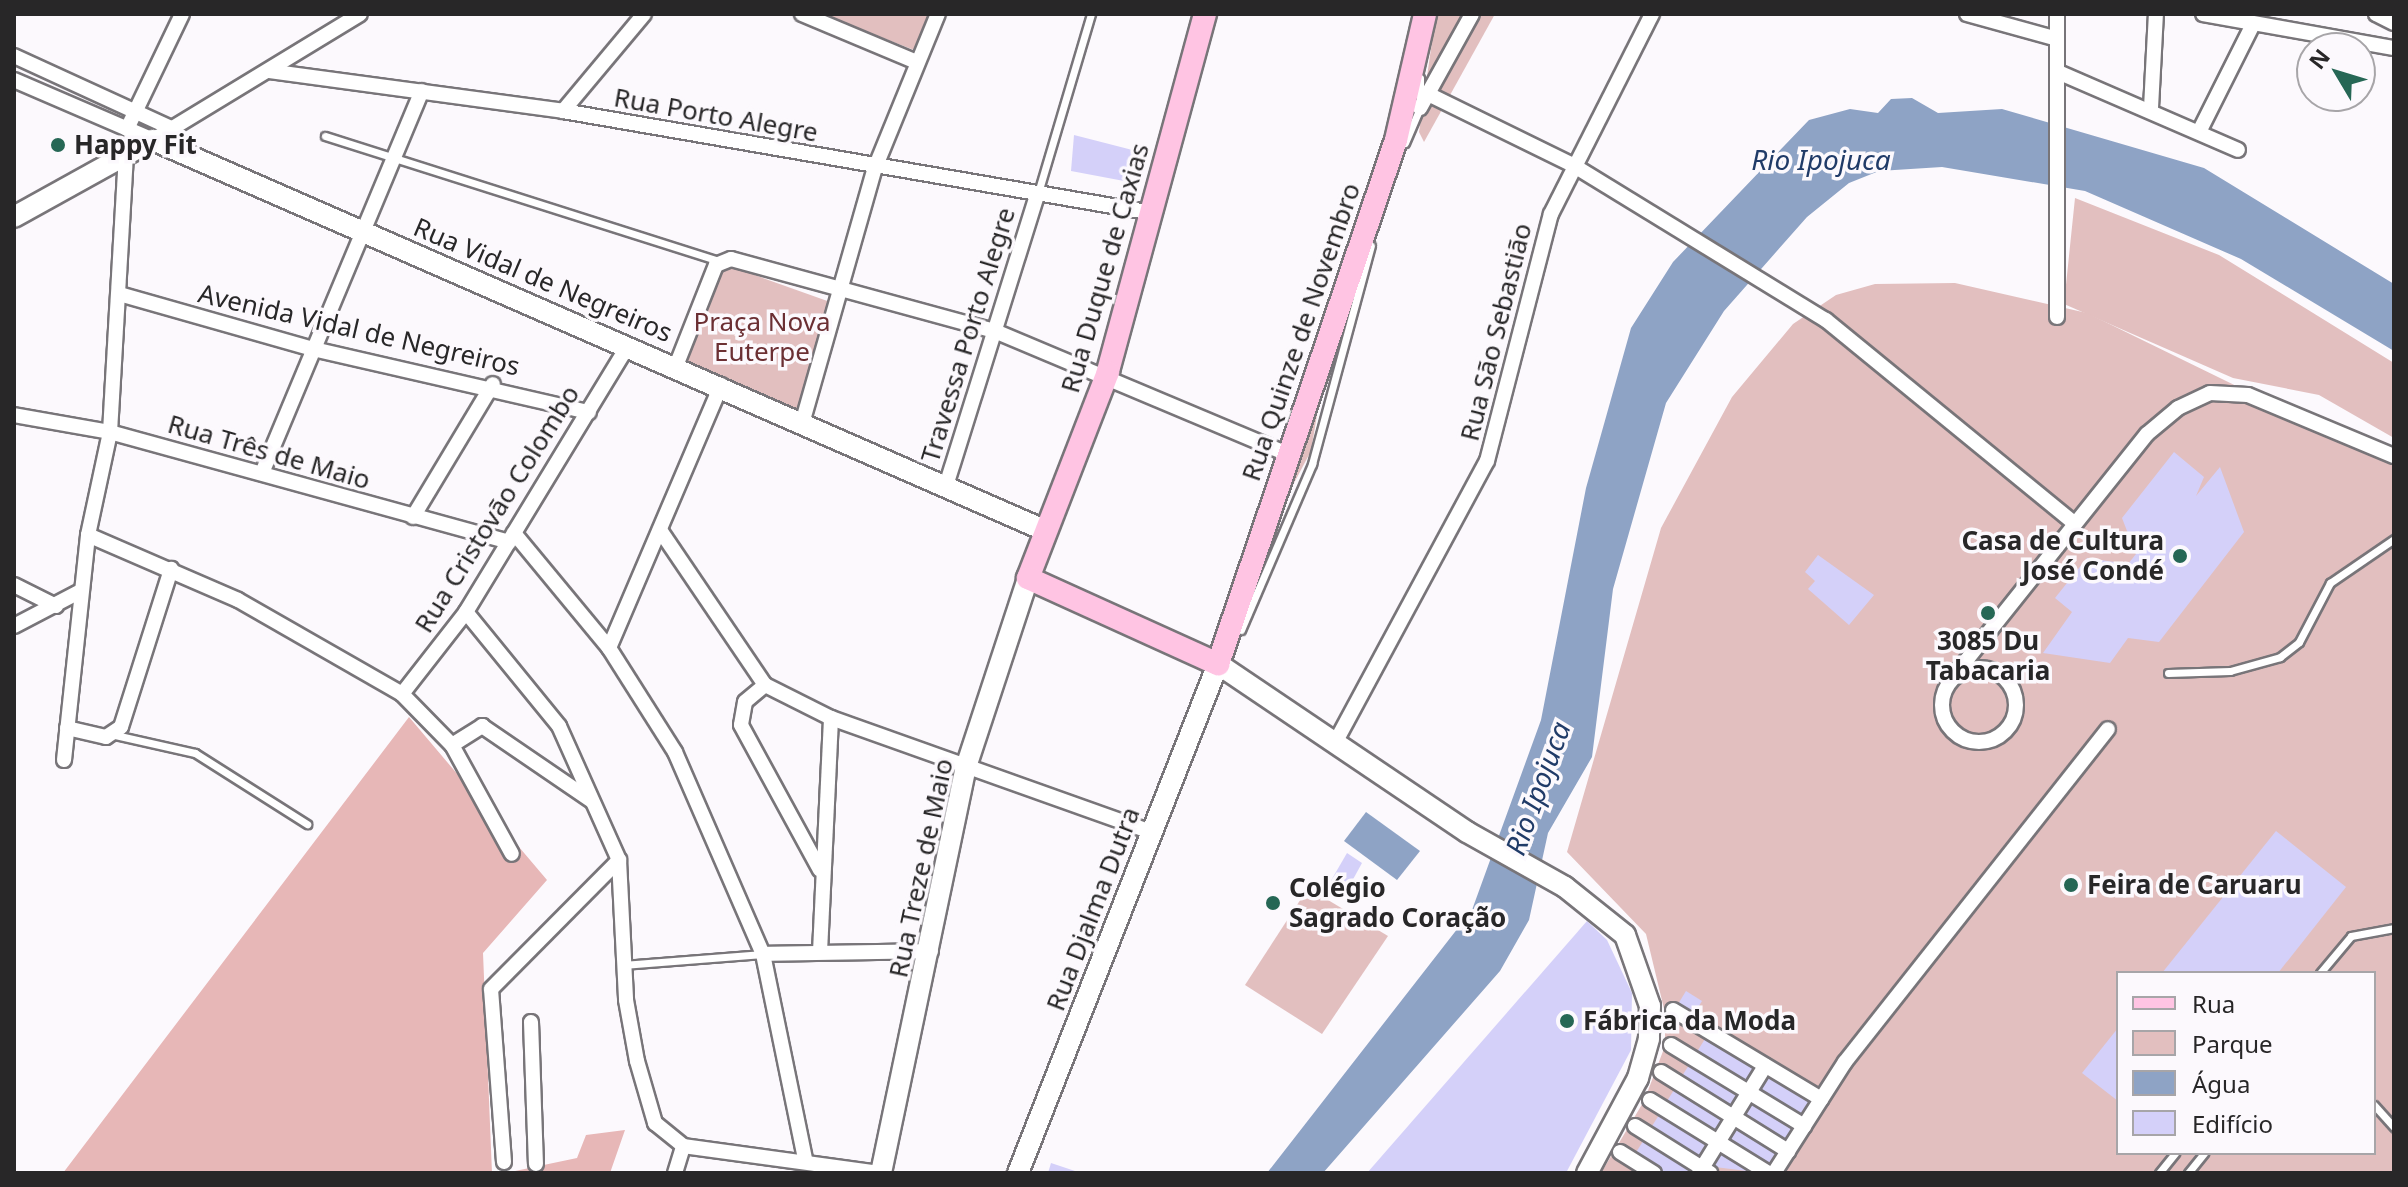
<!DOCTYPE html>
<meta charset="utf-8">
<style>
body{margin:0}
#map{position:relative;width:2408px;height:1187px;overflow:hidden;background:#fcf9fd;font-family:"Noto Sans",sans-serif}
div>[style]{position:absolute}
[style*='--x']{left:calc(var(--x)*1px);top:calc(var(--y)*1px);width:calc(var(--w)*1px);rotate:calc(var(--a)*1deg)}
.green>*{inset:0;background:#e2bfbf}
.forest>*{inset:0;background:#e7b7b7}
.water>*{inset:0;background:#8ea3c5}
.building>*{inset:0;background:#d4d0f9}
.roads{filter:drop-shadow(2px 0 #787579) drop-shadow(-2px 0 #787579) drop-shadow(0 2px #787579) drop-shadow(0 -2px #787579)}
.lane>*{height:7px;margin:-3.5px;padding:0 3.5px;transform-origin:3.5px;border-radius:3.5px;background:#fff}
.street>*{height:14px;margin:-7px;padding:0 7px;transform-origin:7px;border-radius:7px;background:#fff}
.street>.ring{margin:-7px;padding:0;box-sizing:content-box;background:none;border:14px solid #fff;border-radius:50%}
.secondary>*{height:20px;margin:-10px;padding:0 10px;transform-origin:10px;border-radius:10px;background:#fff}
.primary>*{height:22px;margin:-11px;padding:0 11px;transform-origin:11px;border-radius:11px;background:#ffc4e3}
.dots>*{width:22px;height:22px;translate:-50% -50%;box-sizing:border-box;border:4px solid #fcf9fd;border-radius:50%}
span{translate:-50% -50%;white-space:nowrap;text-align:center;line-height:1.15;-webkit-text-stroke:7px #fcf9fd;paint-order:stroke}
.street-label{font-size:26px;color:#282728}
.poi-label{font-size:26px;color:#282728;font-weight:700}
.left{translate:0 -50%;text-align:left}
.right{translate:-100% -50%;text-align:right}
.park-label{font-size:26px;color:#6b2f33}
.water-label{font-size:28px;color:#203b68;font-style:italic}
.frame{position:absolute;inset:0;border:16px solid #282728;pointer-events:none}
.legend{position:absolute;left:2116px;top:971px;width:260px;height:184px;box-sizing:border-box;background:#fcf9fd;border:2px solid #a7a5a8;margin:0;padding:10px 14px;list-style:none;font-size:24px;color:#282728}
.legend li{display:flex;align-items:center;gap:16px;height:40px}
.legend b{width:40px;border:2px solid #a7a5a8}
.north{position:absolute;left:2296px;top:32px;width:80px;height:80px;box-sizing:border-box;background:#fcf9fd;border:2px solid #a7a5a8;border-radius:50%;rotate:308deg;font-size:22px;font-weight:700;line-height:32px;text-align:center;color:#282728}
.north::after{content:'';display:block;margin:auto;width:28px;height:36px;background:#266755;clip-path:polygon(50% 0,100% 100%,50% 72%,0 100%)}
</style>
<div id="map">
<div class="green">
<div style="clip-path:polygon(821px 14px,929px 14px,914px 50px)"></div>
<div style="clip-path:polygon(1436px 14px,1495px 14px,1424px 142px,1419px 132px)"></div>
<div style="clip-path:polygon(2075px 198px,2219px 255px,2394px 363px,2394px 438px,2319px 395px,2233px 378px,2064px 304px)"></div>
<div style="clip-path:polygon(721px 263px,833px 303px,801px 412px,685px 364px)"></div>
<div style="clip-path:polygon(evenodd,1955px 283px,2087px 313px,2394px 463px,2394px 1173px,1601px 1173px,1644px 1101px,1665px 1046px,1665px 1013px,1646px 934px,1567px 852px,1661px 528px,1732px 397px,1793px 324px,1836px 295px,1875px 284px,1955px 283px,2118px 973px,2374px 973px,2374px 1153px,2118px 1153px,2118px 973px)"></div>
<div style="clip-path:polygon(1323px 379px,1311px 451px,1277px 515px)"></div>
<div style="clip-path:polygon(1308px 888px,1388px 936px,1322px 1034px,1245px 985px)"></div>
</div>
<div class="forest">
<div style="clip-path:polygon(409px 717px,547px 880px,483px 953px,492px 1173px,63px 1173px)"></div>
<div style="clip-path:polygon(625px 1130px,610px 1173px,505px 1173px,577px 1158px,586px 1135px)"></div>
</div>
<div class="water">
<div style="clip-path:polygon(1912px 98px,1938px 113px,2002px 109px,2204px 168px,2394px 284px,2394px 351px,2241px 259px,2085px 191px,1942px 167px,1879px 171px,1849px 183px,1807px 217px,1724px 311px,1666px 403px,1613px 589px,1592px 757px,1548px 833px,1529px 920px,1500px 971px,1323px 1173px,1267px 1173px,1472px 910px,1541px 720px,1586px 488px,1631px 328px,1673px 262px,1809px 120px,1850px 109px,1878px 113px,1891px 99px)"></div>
<div style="clip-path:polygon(1366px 812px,1420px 851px,1397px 880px,1344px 841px)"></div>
</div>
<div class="building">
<div style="clip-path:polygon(1074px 135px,1148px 154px,1140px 184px,1071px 171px)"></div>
<div style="clip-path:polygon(2174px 452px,2204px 477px,2196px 496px,2220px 467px,2244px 532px,2159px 642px,2128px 638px,2110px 663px,2043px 653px,2072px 612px,2055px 598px,2087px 558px,2128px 564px,2136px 554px,2122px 518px)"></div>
<div style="clip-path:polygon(1818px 555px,1874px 595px,1849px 625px,1808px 589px,1815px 581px,1805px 572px)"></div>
<div style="clip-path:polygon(2276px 831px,2346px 887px,2278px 973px,2162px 973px)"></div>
<div style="clip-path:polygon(1347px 853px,1362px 863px,1345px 894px,1329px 884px)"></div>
<div style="clip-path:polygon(1587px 921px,1607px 940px,1632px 993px,1631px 1050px,1566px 1173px,1367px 1173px)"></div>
<div style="clip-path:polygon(1686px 991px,1702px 1001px,1691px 1019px,1675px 1009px)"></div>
<div style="clip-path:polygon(2118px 1028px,2118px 1101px,2082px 1073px)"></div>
<div style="clip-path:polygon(1708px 1034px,1761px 1067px,1748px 1088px,1695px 1055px)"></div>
<div style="clip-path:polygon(1692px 1060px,1745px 1093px,1732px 1114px,1679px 1081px)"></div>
<div style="clip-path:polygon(1768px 1070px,1817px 1101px,1803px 1122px,1754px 1091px)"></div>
<div style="clip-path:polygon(1677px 1085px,1730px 1117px,1717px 1139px,1664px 1106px)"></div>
<div style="clip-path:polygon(1752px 1096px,1800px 1127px,1786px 1148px,1738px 1117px)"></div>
<div style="clip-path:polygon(1662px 1110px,1715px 1143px,1701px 1164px,1649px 1131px)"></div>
<div style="clip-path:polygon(1736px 1121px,1784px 1152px,1771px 1173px,1722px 1142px)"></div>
<div style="clip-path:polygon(1647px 1135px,1699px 1168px,1696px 1173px,1659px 1173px,1633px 1157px)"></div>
<div style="clip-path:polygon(1720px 1145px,1763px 1173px,1707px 1166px)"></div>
<div style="clip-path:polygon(1051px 1163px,1078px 1172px,1078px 1173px,1048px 1173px)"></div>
</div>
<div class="roads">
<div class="lane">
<div style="--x:325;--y:136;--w:414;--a:17.6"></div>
<div style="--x:1405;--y:143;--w:38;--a:-67"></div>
<div style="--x:1420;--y:108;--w:30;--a:-90"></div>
<div style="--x:1038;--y:193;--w:187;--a:-73.5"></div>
<div style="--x:1241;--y:630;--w:181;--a:-66.8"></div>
<div style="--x:1312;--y:464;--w:226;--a:-74.9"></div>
<div style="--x:2168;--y:673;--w:62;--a:-1.8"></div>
<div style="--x:2230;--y:671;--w:52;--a:-15.6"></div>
<div style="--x:2280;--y:657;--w:24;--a:-38"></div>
<div style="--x:2299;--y:642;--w:67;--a:-62.3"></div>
<div style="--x:2330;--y:583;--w:78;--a:-34.5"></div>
<div style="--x:115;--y:735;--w:82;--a:12.7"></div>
<div style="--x:195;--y:753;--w:133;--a:32.4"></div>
<div style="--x:623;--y:965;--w:140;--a:-4.5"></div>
<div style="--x:2320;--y:973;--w:48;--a:-50"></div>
<div style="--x:2351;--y:936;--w:44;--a:-10.5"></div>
<div style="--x:2374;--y:1105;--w:30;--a:48"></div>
<div style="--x:2159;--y:1173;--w:26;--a:-51"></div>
<div style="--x:2188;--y:1173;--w:26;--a:-51"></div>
</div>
<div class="street">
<div style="--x:802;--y:14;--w:125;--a:22.7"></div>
<div style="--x:1967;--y:14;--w:93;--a:15.5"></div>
<div style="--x:2203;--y:14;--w:194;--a:10.1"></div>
<div style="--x:2376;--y:14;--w:20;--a:27"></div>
<div style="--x:14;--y:56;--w:173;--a:24.6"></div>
<div style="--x:269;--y:71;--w:297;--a:7.7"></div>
<div style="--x:563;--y:111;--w:599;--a:9.81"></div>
<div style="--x:2058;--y:72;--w:196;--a:23.4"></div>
<div style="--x:14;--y:80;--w:151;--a:23.3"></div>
<div style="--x:153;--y:140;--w:242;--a:-31.3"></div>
<div style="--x:1428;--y:94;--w:159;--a:26.1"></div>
<div style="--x:1571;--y:164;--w:299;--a:31.5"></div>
<div style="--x:1826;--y:320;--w:320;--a:39.3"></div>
<div style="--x:1420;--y:108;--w:107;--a:-61"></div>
<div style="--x:2151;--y:108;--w:94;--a:-87"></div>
<div style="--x:563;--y:111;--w:126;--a:-50.1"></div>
<div style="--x:127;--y:129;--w:127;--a:-64.4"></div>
<div style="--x:2200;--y:130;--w:116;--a:-63.4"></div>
<div style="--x:119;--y:294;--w:202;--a:15.8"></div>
<div style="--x:313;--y:349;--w:283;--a:12.9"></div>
<div style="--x:2057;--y:317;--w:303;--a:-90"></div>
<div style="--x:676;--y:366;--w:109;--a:-68.4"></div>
<div style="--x:716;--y:265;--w:16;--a:-22"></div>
<div style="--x:731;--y:259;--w:276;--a:15.3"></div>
<div style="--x:997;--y:332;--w:317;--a:22.8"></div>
<div style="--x:14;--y:415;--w:97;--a:10"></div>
<div style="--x:110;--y:432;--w:414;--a:15.4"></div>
<div style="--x:803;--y:420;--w:262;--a:-74.1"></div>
<div style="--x:875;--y:168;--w:166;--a:-67.8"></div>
<div style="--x:262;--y:473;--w:414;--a:-67.3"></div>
<div style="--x:945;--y:489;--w:308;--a:-72.6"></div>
<div style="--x:413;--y:517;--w:155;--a:-59"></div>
<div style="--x:660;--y:530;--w:187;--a:55.9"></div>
<div style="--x:765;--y:685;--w:74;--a:26.6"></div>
<div style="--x:831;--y:718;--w:340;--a:19.6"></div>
<div style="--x:514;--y:533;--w:149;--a:50.4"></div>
<div style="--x:609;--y:648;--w:123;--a:57.6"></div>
<div style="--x:675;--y:752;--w:220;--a:66.5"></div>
<div style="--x:763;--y:954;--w:208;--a:78.4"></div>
<div style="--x:88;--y:535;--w:163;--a:23.4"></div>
<div style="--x:238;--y:600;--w:189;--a:29.8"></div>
<div style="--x:402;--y:694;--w:71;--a:45.6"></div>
<div style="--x:452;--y:745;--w:124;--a:61.2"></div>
<div style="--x:14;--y:585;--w:47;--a:26.6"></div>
<div style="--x:466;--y:612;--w:147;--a:50.8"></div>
<div style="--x:559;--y:726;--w:147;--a:65.9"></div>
<div style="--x:619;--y:860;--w:140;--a:87.1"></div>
<div style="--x:626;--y:1000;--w:62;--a:79.8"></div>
<div style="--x:637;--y:1061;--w:65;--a:73.8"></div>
<div style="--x:655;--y:1123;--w:36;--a:39"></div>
<div style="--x:14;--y:626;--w:76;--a:-27.6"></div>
<div style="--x:609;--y:648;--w:286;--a:-66.9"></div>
<div class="ring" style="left:1942px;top:668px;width:60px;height:60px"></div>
<div style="--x:1953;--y:677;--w:311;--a:-51.4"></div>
<div style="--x:2147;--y:434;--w:40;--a:-40"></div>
<div style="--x:2178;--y:408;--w:35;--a:-25"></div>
<div style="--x:2210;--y:393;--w:38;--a:3"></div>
<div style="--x:2248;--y:395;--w:158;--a:22.7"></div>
<div style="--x:765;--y:685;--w:26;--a:140"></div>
<div style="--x:745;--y:702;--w:23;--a:100"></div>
<div style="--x:741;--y:725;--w:165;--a:61.4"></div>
<div style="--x:402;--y:694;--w:104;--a:-52"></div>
<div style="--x:466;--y:612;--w:310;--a:-58.7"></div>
<div style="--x:67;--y:728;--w:40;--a:13"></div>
<div style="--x:106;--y:737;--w:18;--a:-34"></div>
<div style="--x:121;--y:727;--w:166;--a:-72.4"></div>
<div style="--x:1335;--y:743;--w:320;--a:-61.7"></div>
<div style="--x:1487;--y:461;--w:255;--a:-75.5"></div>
<div style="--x:1551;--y:214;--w:224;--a:-63.2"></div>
<div style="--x:452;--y:745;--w:36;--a:-32"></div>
<div style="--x:482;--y:726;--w:133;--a:34.3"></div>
<div style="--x:64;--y:760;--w:226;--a:-83.9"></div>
<div style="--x:88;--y:535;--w:105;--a:-77.9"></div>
<div style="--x:110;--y:432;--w:274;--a:-86.7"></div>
<div style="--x:820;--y:952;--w:234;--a:-87.3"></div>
<div style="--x:763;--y:954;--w:168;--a:-1"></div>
<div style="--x:1673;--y:1010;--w:173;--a:31"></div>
<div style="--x:531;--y:1022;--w:142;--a:88"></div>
<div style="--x:1671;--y:1045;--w:156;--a:31.3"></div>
<div style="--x:1661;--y:1072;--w:150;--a:31.9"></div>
<div style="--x:1650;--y:1100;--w:139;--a:31.7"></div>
<div style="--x:1635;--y:1126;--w:89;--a:32.1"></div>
<div style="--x:683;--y:1146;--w:200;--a:7.8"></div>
<div style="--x:1620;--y:1152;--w:40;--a:32"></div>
<div style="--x:504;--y:1162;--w:173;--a:-94.3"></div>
<div style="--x:491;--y:989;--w:182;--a:-45.2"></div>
<div style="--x:675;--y:1173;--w:28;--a:-73"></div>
<div style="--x:1699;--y:1173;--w:126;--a:-58.3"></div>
<div style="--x:1774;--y:1173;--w:132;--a:-57.4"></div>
<div style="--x:1845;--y:1062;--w:424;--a:-51.7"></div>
</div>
<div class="secondary">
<div style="--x:14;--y:217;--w:159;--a:-29"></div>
<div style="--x:153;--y:140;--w:973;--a:23.64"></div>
<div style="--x:881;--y:1173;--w:415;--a:-78.2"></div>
<div style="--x:966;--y:767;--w:199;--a:-71.8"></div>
<div style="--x:1018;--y:1173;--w:547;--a:-68.55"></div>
<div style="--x:1218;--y:664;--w:300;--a:34"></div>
<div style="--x:1467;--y:832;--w:112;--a:29.3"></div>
<div style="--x:1565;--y:887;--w:77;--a:38.7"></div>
<div style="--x:1625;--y:935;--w:75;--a:70.6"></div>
<div style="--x:1650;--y:1006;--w:33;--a:92"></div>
<div style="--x:1649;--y:1039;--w:41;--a:105.8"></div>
<div style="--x:1638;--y:1078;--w:108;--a:118.2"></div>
</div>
<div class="primary">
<div style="--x:1205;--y:14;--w:371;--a:105.2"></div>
<div style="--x:1108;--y:372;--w:221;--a:111.2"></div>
<div style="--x:1028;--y:578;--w:209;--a:24.4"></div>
<div style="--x:1218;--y:664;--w:553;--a:-71.24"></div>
<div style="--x:1396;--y:140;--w:129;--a:-77"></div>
</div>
</div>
<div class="dots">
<div style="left:58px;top:145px;background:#266755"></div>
<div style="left:2180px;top:556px;background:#266755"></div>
<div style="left:1988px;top:613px;background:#266755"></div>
<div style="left:2071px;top:885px;background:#266755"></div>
<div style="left:1273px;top:903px;background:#266755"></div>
<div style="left:1567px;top:1021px;background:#266755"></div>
</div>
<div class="street-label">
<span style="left:716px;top:115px;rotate:10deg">Rua Porto Alegre</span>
<span style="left:1105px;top:268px;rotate:-74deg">Rua Duque de Caxias</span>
<span style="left:543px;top:280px;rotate:23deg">Rua Vidal de Negreiros</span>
<span style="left:359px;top:330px;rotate:13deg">Avenida Vidal de Negreiros</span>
<span style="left:1301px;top:332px;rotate:-71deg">Rua Quinze de Novembro</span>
<span style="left:1496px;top:332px;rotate:-76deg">Rua São Sebastião</span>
<span style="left:968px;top:335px;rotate:-73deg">Travessa Porto Alegre</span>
<span style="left:269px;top:452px;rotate:16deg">Rua Três de Maio</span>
<span style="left:497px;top:509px;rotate:-58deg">Rua Cristovão Colombo</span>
<span style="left:921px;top:868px;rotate:-78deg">Rua Treze de Maio</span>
<span style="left:1093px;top:909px;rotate:-69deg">Rua Djalma Dutra</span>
</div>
<div class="poi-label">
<span class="left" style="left:74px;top:145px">Happy Fit</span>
<span class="right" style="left:2164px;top:556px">Casa de Cultura<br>José Condé</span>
<span style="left:1988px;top:656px">3085 Du<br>Tabacaria</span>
<span class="left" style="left:2087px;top:885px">Feira de Caruaru</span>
<span class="left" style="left:1289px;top:903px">Colégio<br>Sagrado Coração</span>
<span class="left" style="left:1583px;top:1021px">Fábrica da Moda</span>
</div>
<div class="park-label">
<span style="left:762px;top:337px">Praça Nova<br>Euterpe</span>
</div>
<div class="water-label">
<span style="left:1821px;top:159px">Rio Ipojuca</span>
<span style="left:1537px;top:788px;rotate:-70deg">Rio Ipojuca</span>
</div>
<div class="frame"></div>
<ul class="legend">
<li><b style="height:10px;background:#ffc4e3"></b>Rua</li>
<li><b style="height:22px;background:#e2bfbf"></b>Parque</li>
<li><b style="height:22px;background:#8ea3c5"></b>Água</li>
<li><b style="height:22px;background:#d4d0f9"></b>Edifício</li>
</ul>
<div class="north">N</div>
</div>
